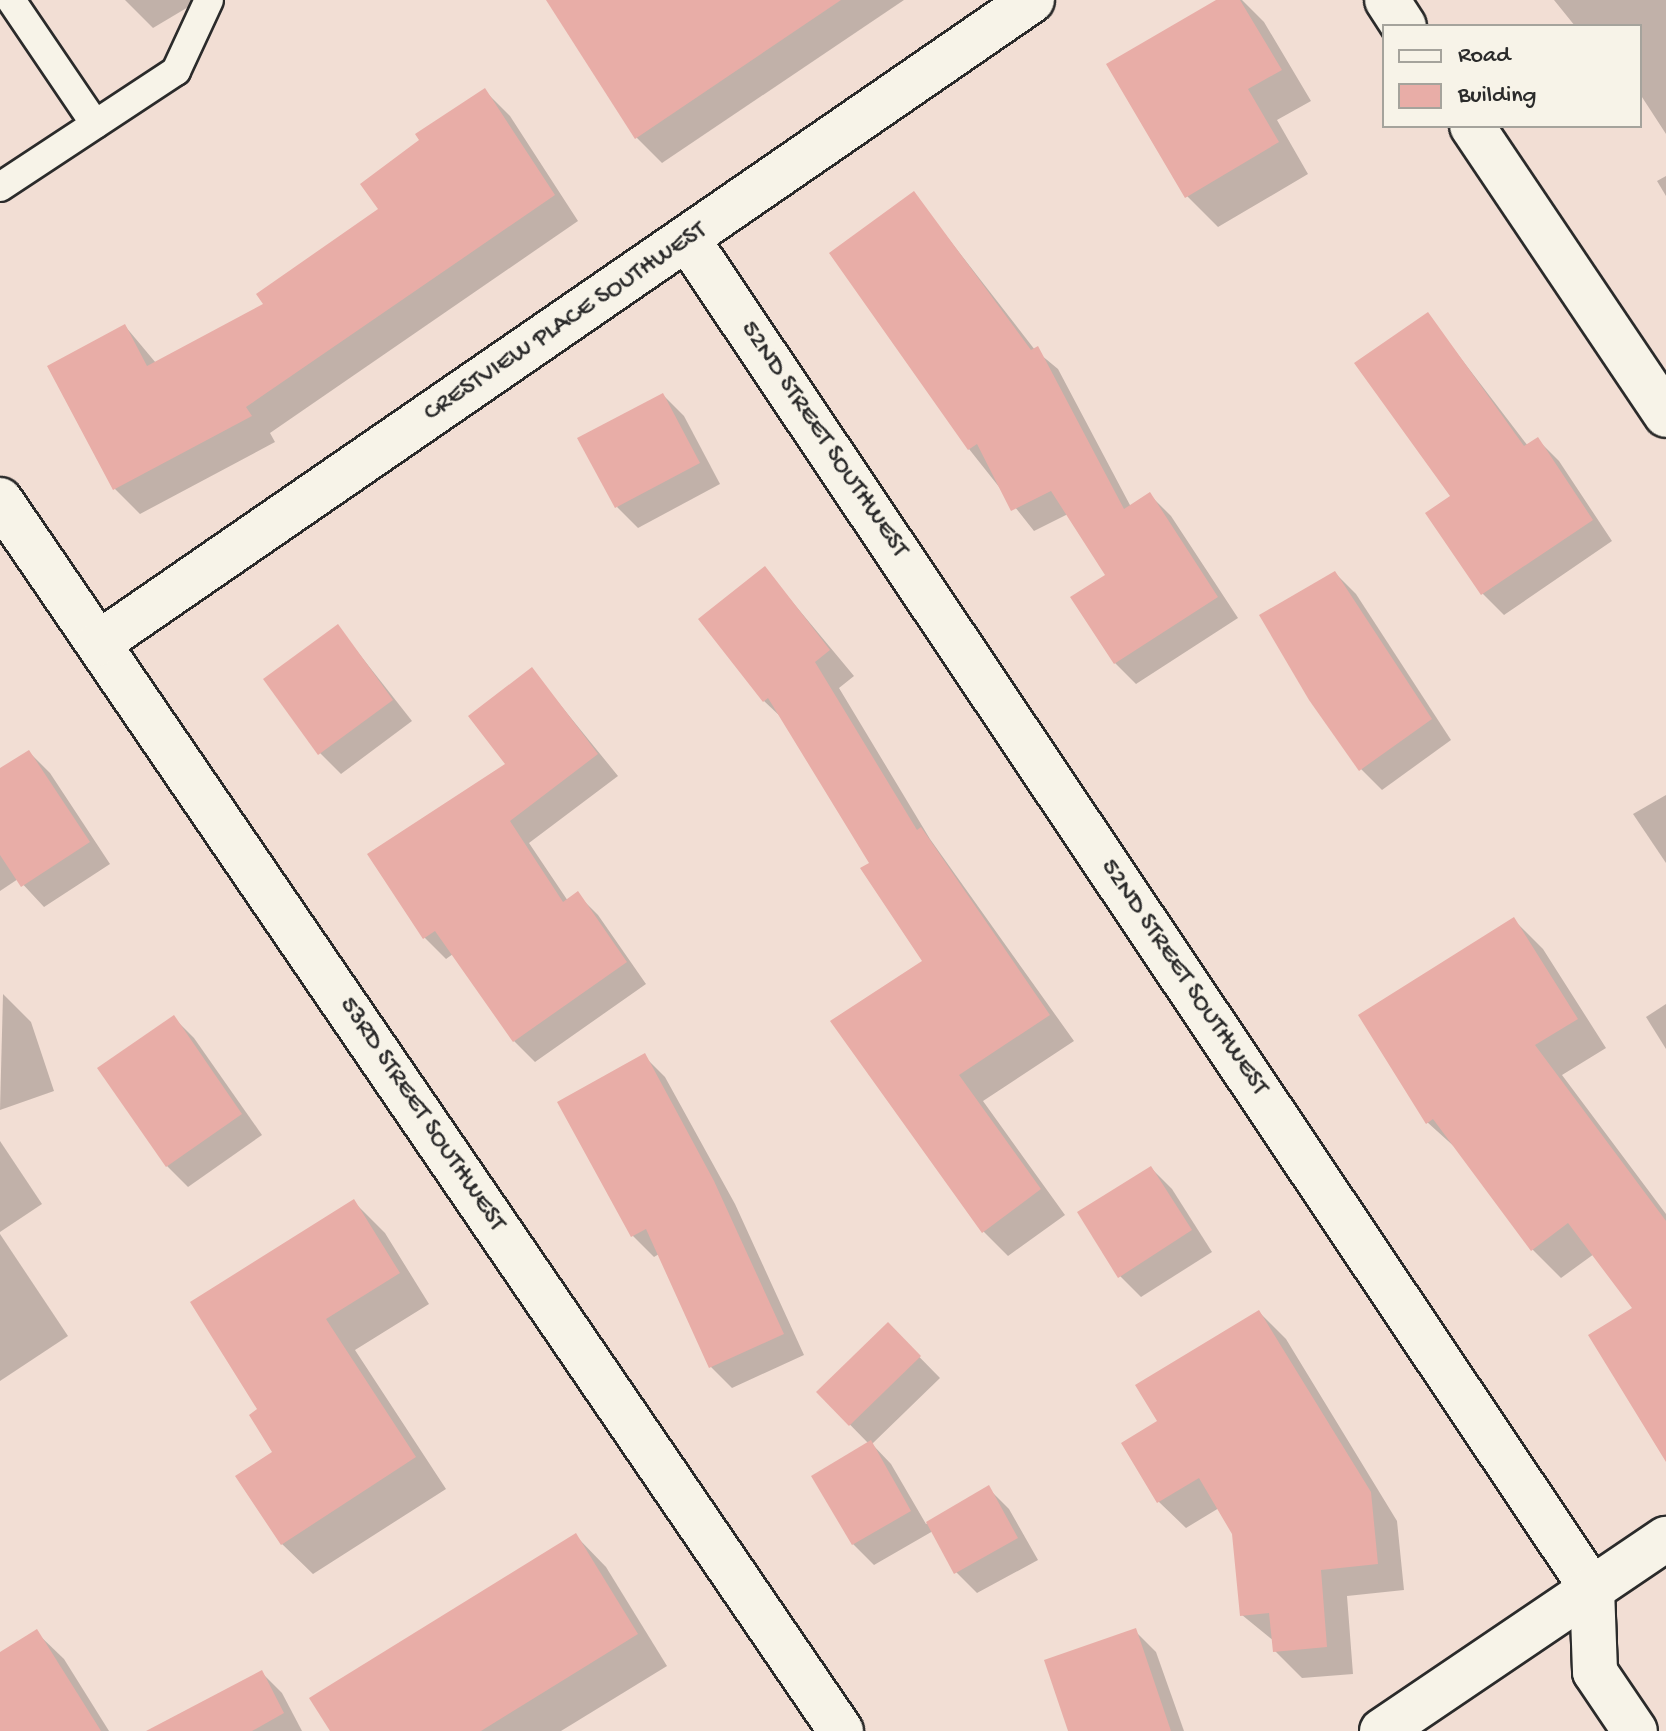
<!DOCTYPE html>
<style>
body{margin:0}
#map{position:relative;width:1666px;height:1731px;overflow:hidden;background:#f2ded4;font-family:"Gochi Hand",sans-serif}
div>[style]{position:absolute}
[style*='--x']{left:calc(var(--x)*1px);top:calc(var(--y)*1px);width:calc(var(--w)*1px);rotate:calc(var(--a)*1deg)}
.shadow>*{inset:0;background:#0003}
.building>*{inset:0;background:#e8ada7}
.roads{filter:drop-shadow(2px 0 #2b2b2b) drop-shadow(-2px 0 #2b2b2b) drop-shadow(0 2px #2b2b2b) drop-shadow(0 -2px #2b2b2b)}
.lane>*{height:28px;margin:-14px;padding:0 14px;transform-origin:14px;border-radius:14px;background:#f7f3e8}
.street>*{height:44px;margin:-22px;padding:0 22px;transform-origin:22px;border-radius:22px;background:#f7f3e8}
.secondary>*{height:44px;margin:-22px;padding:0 22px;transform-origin:22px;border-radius:22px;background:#f7f3e8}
span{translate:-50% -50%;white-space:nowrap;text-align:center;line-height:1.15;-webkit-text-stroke:6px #f7f3e8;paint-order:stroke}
.street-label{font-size:26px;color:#2b2b2b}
.legend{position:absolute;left:1382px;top:24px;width:260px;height:104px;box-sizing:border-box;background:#f7f3e8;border:2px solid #a5a39c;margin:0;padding:10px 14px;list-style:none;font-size:24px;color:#2b2b2b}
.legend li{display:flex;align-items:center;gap:16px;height:40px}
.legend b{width:40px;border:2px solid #a5a39c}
</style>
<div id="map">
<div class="shadow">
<div style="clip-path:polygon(125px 0,200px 0,153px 28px)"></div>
<div style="clip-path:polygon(567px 0,904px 0,662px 163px,637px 138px)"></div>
<div style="clip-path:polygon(1220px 0,1242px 0,1264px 22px,1311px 101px,1277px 120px,1308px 174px,1218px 227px,1187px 196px)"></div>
<div style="clip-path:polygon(1554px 0,1666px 0,1666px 134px,1640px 94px,1640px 26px,1575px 26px)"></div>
<div style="clip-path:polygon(485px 91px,510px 116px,578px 221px,270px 433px,275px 442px,140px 514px,115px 489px,49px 367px,125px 326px,156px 363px,266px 304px,380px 209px)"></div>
<div style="clip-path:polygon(1666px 176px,1666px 196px,1657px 181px)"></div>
<div style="clip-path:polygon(913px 193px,1035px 350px,1058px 369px,1131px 507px,1150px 495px,1171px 516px,1238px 618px,1136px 684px,1115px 663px,1108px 575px,1068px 514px,1034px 531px,969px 449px)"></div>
<div style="clip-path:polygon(1427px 314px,1528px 446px,1538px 440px,1559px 461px,1612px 541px,1504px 615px,1483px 594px,1452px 497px)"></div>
<div style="clip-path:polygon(663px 395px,684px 416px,720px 484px,638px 528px,617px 507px)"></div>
<div style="clip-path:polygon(765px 569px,854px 676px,839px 688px,930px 839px,1074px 1041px,983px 1101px,1065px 1215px,1008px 1256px,983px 1231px,925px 962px,871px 863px,783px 719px,764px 701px)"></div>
<div style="clip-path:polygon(1335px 573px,1356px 594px,1451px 740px,1382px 790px,1361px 769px)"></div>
<div style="clip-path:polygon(338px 627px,412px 721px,341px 774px,320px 753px)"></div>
<div style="clip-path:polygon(532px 670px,618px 776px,529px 843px,568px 901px,577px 894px,598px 915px,646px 984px,535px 1062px,514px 1041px,453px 954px,446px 959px,425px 938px,370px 855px,508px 764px)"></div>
<div style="clip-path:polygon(29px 752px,50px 773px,110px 864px,44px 907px,18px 879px,0 891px,0 771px)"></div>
<div style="clip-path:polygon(1666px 795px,1666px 863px,1633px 814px)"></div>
<div style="clip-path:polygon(1514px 920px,1543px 949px,1606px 1048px,1562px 1075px,1666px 1214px,1666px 1440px,1635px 1308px,1594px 1254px,1561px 1278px,1532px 1249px,1458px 1150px,1427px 1122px)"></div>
<div style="clip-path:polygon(3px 994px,31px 1022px,54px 1091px,0 1110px)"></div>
<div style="clip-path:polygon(1666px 1004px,1666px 1049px,1646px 1017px)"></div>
<div style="clip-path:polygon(173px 1017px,194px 1038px,262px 1135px,188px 1187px,167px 1166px)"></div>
<div style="clip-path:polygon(644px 1056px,665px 1077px,735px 1204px,804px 1355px,732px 1388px,711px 1367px,659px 1254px,654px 1257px,633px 1236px)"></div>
<div style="clip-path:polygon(0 1141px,42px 1204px,0 1232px)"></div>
<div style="clip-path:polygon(1151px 1168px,1172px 1189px,1212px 1252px,1141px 1297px,1120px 1276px)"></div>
<div style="clip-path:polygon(354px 1202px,385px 1233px,429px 1304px,355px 1350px,446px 1489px,313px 1574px,282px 1544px,275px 1452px,260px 1410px)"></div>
<div style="clip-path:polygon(0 1234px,68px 1336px,0 1381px)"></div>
<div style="clip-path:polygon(1259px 1312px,1286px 1339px,1397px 1521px,1404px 1590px,1347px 1596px,1353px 1674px,1302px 1678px,1275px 1651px,1274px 1641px,1242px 1615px,1234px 1533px,1219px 1508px,1186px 1528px,1159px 1502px,1160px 1422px)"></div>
<div style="clip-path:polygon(888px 1325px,940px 1378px,872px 1444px,891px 1464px,926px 1524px,988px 1488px,1009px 1509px,1038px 1560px,977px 1593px,956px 1572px,933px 1531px,874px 1565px,853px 1544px,869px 1444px,818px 1392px)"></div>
<div style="clip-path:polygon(576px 1536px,606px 1567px,667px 1666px,561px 1731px,332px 1731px)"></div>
<div style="clip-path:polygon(1135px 1631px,1156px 1652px,1184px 1731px,1070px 1731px)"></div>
<div style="clip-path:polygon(36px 1632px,64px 1659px,109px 1731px,0 1731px,0 1654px)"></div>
<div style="clip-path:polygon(261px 1672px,282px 1693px,302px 1731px,158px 1731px)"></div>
</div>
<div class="building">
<div style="clip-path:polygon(546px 0,841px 0,635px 139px)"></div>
<div style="clip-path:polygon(1216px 0,1240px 0,1282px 70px,1248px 89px,1279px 142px,1185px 198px,1106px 64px)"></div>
<div style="clip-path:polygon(485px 88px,555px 195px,246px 407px,252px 416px,113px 490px,47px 366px,125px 324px,147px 366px,263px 304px,256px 294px,378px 209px,360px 184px,419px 140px,415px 134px)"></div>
<div style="clip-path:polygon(914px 191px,1031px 350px,1038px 346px,1124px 509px,1150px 492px,1218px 597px,1114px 664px,1070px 597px,1105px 575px,1051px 491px,1011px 511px,977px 444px,968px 450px,829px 253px)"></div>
<div style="clip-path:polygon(1428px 312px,1524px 446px,1538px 437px,1593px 520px,1481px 595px,1425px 513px,1450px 496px,1354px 363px)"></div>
<div style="clip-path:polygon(663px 393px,700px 463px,615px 508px,577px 438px)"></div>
<div style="clip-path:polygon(765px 566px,830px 650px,815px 662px,917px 830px,921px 827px,1050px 1015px,959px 1075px,1041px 1189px,982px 1233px,830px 1021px,922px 961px,860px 868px,869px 863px,768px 698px,763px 702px,698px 619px)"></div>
<div style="clip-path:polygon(1335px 571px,1432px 719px,1359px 771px,1309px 700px,1259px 615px)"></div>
<div style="clip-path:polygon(338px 624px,393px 700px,318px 755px,263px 679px)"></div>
<div style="clip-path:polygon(532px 667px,598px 754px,510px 821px,563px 902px,578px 891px,627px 962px,513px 1042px,435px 931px,423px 939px,367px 854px,505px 764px,468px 716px)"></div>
<div style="clip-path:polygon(29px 750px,90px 842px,21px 887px,0 855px,0 768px)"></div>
<div style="clip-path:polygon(1514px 917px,1578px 1019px,1535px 1045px,1666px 1221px,1666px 1462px,1588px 1335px,1632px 1308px,1568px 1223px,1531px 1251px,1433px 1119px,1426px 1124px,1358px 1015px)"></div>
<div style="clip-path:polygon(174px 1015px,242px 1114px,166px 1167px,97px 1068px)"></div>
<div style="clip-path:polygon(645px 1053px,714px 1181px,784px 1334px,709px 1368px,646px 1229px,631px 1237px,557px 1102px)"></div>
<div style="clip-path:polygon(1151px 1166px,1192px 1230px,1118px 1278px,1077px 1212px)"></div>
<div style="clip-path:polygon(354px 1199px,400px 1273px,326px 1319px,416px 1457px,281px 1545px,235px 1476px,272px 1452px,249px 1415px,257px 1409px,190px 1302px)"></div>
<div style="clip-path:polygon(1259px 1310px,1371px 1492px,1378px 1564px,1321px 1570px,1327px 1647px,1273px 1652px,1269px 1613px,1240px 1616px,1232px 1534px,1199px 1478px,1157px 1503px,1121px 1443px,1157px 1421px,1135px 1385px)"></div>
<div style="clip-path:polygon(888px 1322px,921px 1356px,849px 1426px,816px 1392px)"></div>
<div style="clip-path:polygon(871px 1440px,911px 1511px,852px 1545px,811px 1476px)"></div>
<div style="clip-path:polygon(989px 1485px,1018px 1538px,954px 1574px,926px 1522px)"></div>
<div style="clip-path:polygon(576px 1533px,638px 1634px,481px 1731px,330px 1731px,309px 1698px)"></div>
<div style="clip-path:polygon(1136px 1628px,1171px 1731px,1068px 1731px,1044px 1660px)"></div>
<div style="clip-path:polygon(37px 1629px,101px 1731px,0 1731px,0 1652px)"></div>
<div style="clip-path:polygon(262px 1670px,284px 1713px,252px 1731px,146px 1731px)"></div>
</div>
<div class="roads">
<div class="lane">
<div style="--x:11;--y:0;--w:150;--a:55.9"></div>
<div style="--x:0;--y:187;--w:211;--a:-33.4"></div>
<div style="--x:176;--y:71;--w:78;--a:-65.1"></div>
</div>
<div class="street">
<div style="--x:1387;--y:0;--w:31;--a:57"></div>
<div style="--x:1472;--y:126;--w:348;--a:56.1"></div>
<div style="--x:688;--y:240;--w:1624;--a:56.17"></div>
<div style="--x:1592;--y:1589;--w:83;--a:87.9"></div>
<div style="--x:1595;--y:1672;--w:71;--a:55.9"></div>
<div style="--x:0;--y:500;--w:1491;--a:55.66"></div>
<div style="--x:99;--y:643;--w:1133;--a:-34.57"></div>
</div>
<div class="secondary">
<div style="--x:1382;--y:1731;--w:343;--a:-34.1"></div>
</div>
</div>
<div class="street-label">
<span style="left:566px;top:323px;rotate:-34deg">CRESTVIEW PLACE SOUTHWEST</span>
<span style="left:823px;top:440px;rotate:56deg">52ND STREET SOUTHWEST</span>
<span style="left:1183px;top:978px;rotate:56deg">52ND STREET SOUTHWEST</span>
<span style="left:421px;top:1115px;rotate:56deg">53RD STREET SOUTHWEST</span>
</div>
<ul class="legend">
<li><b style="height:10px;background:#f7f3e8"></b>Road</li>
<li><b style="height:22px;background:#e8ada7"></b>Building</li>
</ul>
</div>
